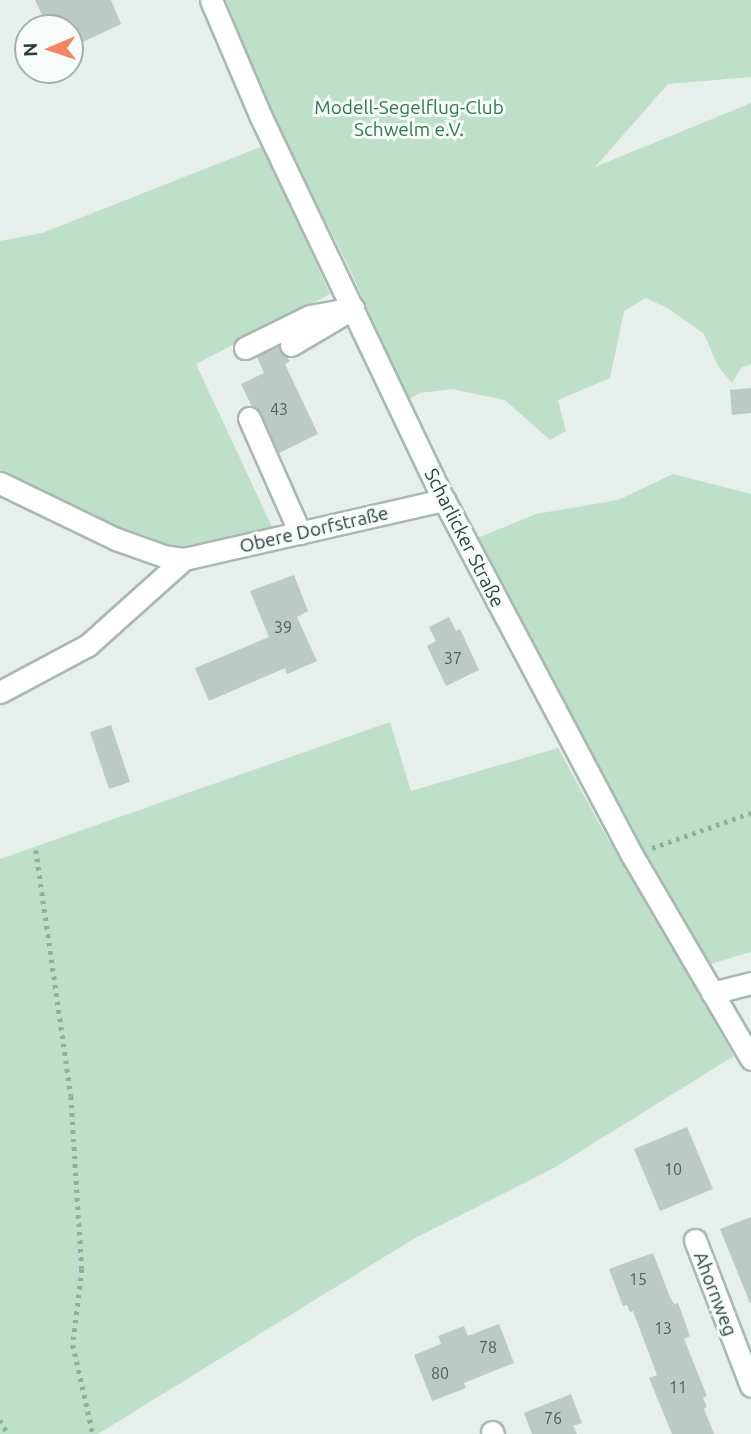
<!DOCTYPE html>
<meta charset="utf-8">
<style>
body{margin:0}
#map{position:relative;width:751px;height:1434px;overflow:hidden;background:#e6efeb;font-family:Ubuntu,sans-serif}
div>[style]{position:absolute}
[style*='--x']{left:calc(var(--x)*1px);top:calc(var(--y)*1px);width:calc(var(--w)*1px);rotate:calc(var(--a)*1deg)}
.green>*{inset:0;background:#bfe0c8}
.building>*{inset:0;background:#bbcac4}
.path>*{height:4.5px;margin-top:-2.25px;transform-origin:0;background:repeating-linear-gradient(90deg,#86b3a5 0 3.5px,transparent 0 8.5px)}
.roads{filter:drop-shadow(2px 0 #a8b8b2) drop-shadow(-2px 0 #a8b8b2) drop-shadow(0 2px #a8b8b2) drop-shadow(0 -2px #a8b8b2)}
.minor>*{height:21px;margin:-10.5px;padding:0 10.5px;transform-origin:10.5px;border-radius:10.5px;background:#fff}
span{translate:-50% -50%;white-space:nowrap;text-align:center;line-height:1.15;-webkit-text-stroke:6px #f7fbf9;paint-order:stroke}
.number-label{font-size:16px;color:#4a645c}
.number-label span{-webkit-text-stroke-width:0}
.park-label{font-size:19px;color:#2d7a4b}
.street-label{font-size:19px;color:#24423a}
.north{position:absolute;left:14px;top:14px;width:70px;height:70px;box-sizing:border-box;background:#f7fbf9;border:2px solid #a3b1ad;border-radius:50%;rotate:268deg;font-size:19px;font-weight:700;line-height:28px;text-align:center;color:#24423a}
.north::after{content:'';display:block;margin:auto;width:24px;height:32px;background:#f4845f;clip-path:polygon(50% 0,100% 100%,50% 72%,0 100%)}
</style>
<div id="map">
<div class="green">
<div style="clip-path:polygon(226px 0,751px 0,751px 77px,668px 84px,595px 167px,751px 103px,751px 364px,741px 368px,732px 383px,718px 366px,704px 334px,669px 309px,646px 298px,624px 311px,610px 378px,558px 400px,566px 431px,550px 440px,505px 400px,452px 389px,420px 393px,407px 400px,352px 274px,266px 100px)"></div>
<div style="clip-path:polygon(263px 146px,330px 294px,196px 364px,273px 529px,184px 550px,153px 546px,0 475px,0 241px,42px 233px)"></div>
<div style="clip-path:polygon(673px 474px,751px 494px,751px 952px,686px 971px,734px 1056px,552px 1169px,415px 1238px,98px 1434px,0 1434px,0 859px,390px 722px,411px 791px,558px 748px,610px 843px,632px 836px,475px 539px,536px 514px,618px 500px)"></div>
</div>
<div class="building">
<div style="clip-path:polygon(35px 0,111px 0,121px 24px,70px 48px,70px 28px,48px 28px)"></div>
<div style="clip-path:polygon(278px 346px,290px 361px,285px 364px,318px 434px,279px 453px,261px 413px,251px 405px,241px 384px,264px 373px,257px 357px)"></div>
<div style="clip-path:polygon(751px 388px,751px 413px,732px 415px,730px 390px)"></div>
<div style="clip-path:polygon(294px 575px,308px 611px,297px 617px,317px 661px,287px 674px,285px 668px,209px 701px,195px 668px,269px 637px,250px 591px)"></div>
<div style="clip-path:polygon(449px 617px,456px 631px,460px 629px,479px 670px,446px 686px,427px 646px,436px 641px,429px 627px)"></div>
<div style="clip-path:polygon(111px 725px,130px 782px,109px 789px,90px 732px)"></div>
<div style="clip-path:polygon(687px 1127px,713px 1189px,660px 1211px,634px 1149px)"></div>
<div style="clip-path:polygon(751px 1217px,751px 1303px,750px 1303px,720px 1229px)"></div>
<div style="clip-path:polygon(653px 1253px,670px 1297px,674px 1304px,678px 1303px,690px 1336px,684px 1339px,707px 1396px,703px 1398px,707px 1407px,704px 1409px,714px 1434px,672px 1434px,649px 1378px,657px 1375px,633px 1311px,630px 1312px,627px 1305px,623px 1306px,609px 1269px)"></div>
<div style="clip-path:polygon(499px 1324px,514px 1363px,464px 1383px,466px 1388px,432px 1401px,414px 1355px,441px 1344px,438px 1336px,464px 1326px,468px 1336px)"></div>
<div style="clip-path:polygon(571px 1394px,582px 1423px,573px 1426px,577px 1434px,532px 1434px,524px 1413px)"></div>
</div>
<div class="path">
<div style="--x:652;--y:848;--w:105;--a:-19.5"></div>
<div style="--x:36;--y:850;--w:248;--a:81.9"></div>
<div style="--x:71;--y:1096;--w:173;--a:86.4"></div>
<div style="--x:82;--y:1269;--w:77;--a:96.8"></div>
<div style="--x:73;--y:1345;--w:91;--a:77.3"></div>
<div style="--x:0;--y:1420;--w:16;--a:60"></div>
</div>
<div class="roads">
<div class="minor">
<div style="--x:211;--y:0;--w:125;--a:66.9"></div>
<div style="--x:260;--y:115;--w:427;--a:64.5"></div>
<div style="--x:444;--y:500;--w:402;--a:62.1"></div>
<div style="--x:632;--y:855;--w:236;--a:59.7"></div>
<div style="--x:291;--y:345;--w:59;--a:-30.5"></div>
<div style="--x:245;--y:348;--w:72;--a:-26.2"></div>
<div style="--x:310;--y:316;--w:44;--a:-10.5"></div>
<div style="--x:249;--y:418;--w:126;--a:66.1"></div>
<div style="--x:0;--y:483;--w:129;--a:25.8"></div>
<div style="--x:116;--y:539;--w:51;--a:19.5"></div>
<div style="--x:164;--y:556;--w:20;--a:9"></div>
<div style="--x:184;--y:559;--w:267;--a:-12.8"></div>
<div style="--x:0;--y:692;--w:100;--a:-28.1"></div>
<div style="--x:88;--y:645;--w:129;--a:-41.9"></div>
<div style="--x:712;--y:993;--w:40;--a:-14.4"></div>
<div style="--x:695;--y:1240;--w:156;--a:69"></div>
<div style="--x:492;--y:1432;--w:2;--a:63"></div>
</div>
</div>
<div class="number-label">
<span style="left:279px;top:409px">43</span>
<span style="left:283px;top:627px">39</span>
<span style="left:453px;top:658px">37</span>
<span style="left:673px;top:1169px">10</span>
<span style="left:638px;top:1279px">15</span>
<span style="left:663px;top:1328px">13</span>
<span style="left:488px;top:1347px">78</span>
<span style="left:440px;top:1373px">80</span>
<span style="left:678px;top:1387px">11</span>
<span style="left:553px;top:1418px">76</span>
</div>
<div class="park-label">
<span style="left:409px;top:119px">Modell-Segelflug-Club<br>Schwelm e.V.</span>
</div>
<div class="street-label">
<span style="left:314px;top:530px;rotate:-13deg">Obere Dorfstraße</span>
<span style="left:464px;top:538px;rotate:63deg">Scharlicker Straße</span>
<span style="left:715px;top:1294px;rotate:69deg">Ahornweg</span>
</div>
<div class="north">N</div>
</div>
